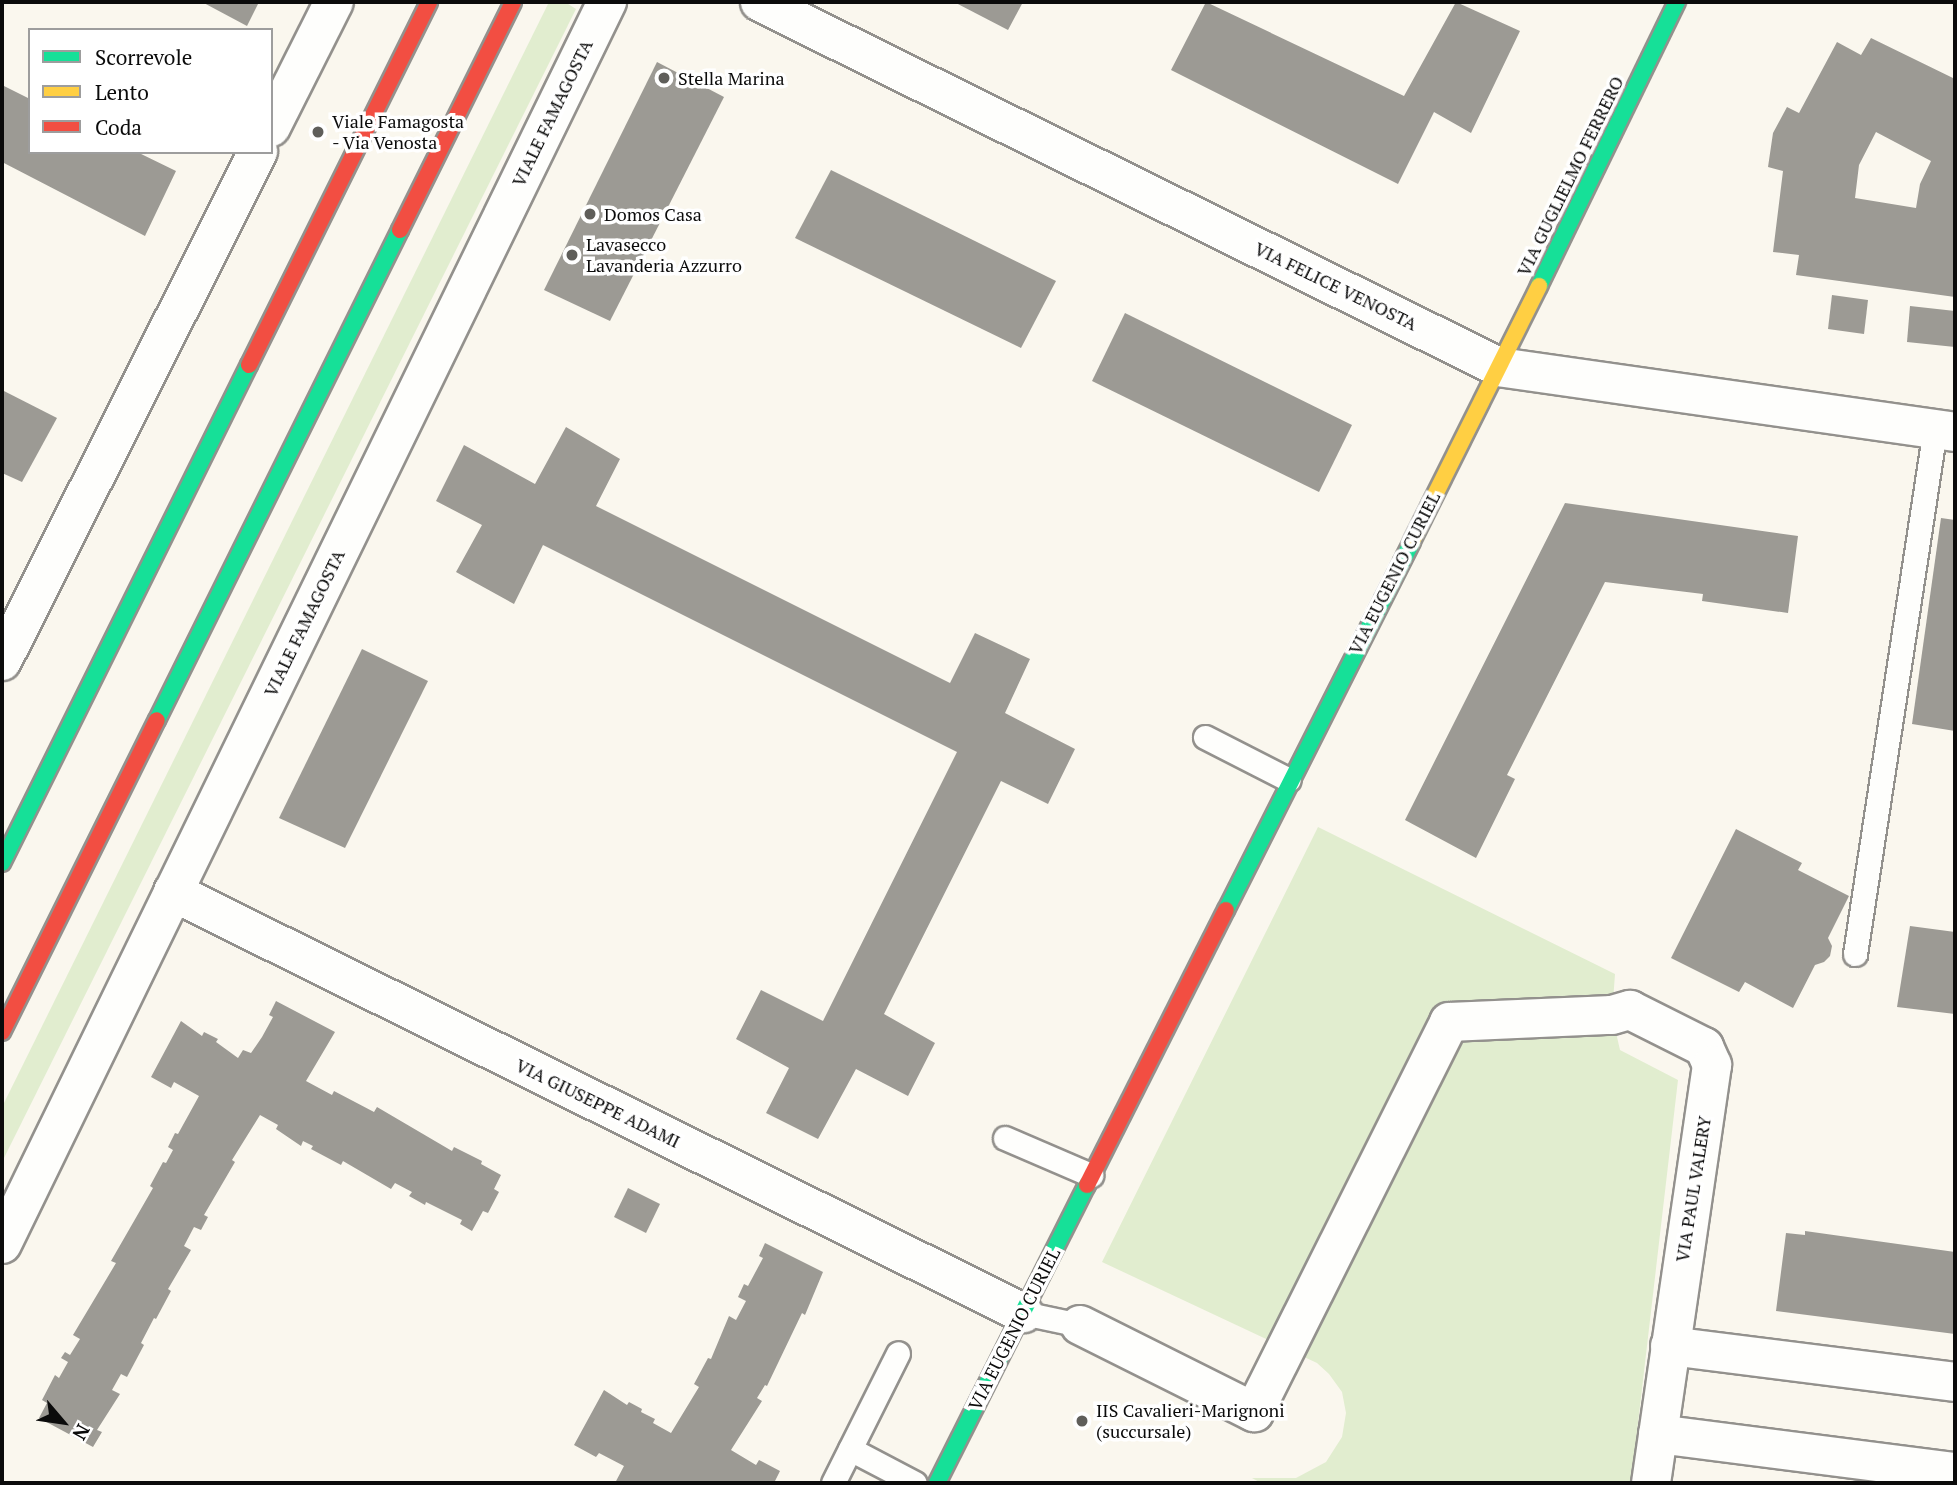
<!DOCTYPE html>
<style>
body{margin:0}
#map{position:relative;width:1957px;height:1485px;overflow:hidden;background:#faf7ee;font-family:"PT Serif",serif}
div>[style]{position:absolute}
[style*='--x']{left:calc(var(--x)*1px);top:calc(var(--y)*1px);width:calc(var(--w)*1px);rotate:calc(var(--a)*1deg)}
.green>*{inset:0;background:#e1edcf}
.building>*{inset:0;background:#9c9a94}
.roads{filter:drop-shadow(2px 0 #93918d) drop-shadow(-2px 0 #93918d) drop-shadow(0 2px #93918d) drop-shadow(0 -2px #93918d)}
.lane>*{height:23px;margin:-11.5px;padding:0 11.5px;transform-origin:11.5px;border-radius:11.5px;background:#fefefc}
.street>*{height:38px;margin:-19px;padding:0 19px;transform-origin:19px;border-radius:19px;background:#fefefc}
.fast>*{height:16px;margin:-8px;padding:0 8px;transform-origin:8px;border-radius:8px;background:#16e098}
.slow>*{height:16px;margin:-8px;padding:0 8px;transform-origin:8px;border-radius:8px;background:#ffcf43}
.jam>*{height:16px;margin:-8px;padding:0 8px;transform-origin:8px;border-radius:8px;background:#f24e42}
.dots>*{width:19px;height:19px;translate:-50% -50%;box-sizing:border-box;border:4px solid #fff;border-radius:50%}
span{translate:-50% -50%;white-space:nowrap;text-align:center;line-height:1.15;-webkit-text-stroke:7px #fff;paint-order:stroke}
.poi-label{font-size:18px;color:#0b0b0b}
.left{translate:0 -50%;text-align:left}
.street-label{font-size:18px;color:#0b0b0b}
.frame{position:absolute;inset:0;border:4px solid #0b0b0b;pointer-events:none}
.legend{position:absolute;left:28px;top:28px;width:245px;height:126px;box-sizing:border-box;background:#fff;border:2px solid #9d9d9d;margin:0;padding:9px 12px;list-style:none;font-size:21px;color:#0b0b0b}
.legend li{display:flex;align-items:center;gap:14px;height:35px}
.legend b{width:35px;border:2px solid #9d9d9d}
.north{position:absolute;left:28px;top:1387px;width:70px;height:70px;-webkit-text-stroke:5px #fff;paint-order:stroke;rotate:119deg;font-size:19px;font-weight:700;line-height:28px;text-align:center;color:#0b0b0b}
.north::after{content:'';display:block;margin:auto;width:24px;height:32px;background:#0b0b0b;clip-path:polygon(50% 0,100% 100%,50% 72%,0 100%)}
</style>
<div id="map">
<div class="green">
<div style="clip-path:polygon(549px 2px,565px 2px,576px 9px,2px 1162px,2px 1107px)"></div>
<div style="clip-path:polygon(1318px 827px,1615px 974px,1612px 1015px,1620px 1050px,1678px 1080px,1631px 1483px,1261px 1483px,1252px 1478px,1296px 1478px,1326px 1462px,1342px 1437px,1346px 1413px,1342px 1392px,1329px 1374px,1317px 1363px,1102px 1262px)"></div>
</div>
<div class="building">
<div style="clip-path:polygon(202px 2px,259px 2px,247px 26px)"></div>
<div style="clip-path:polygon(954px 2px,1023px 2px,1008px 30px)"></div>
<div style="clip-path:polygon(1206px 2px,1404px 96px,1456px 2px,1520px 31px,1471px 133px,1434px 112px,1398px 184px,1171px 70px)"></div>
<div style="clip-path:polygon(evenodd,1871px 38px,1955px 79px,1955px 297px,1796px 275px,1799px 255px,1773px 252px,1783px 171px,1768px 167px,1773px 133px,1787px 107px,1799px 113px,1837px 42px,1861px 55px,1871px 38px,1876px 132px,1931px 161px,1920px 184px,1916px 208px,1855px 198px,1859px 165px,1876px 132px)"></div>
<div style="clip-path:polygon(657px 62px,724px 97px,610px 321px,544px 290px)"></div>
<div style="clip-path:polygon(2px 85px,30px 99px,30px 152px,137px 152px,176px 171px,145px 236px,2px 162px)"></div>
<div style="clip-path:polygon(831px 170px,1056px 281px,1021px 348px,795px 238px)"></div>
<div style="clip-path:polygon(1832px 295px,1868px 300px,1864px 334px,1828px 329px)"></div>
<div style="clip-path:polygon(1910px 306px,1955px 311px,1955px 347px,1907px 342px)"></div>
<div style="clip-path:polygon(1125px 313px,1352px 425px,1319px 492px,1092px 381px)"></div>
<div style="clip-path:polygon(2px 390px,57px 418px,22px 482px,2px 473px)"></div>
<div style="clip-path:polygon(566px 427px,620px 459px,596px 506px,950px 683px,975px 633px,1030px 659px,1005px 713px,1075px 749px,1048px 804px,1001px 781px,884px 1014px,935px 1043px,908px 1096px,856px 1069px,818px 1139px,766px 1113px,789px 1068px,736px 1039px,761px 990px,823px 1021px,957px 752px,543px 545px,514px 604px,456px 572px,482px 525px,436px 501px,464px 445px,535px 484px)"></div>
<div style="clip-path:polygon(1565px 503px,1798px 536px,1788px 613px,1702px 601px,1703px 594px,1605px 582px,1507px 775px,1515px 779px,1476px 858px,1405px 820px)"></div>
<div style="clip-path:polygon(1941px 518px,1955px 520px,1955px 731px,1912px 724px)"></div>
<div style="clip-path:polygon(362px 649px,428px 681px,345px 848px,279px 818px)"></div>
<div style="clip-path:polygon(1736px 829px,1802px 863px,1798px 870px,1849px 896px,1828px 938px,1832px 946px,1830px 956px,1824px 962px,1815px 965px,1793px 1008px,1745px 982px,1739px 992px,1671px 958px)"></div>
<div style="clip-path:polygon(1910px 926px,1955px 932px,1955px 1014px,1897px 1007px)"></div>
<div style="clip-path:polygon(276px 1001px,335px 1032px,306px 1081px,332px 1095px,334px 1091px,374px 1112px,377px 1107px,452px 1151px,454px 1147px,482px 1161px,481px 1164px,501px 1175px,494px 1189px,499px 1192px,488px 1213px,483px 1211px,472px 1231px,460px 1224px,462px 1220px,426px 1202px,425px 1205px,409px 1196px,412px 1192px,395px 1183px,391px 1189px,343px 1161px,341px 1165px,311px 1149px,313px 1146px,303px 1141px,301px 1146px,276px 1129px,278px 1125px,260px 1115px,232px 1160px,235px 1162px,204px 1215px,208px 1217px,201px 1230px,194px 1227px,184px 1246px,191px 1250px,168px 1289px,171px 1291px,156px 1319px,154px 1318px,141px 1343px,144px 1345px,127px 1377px,121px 1374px,112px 1390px,120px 1394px,97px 1430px,102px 1432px,93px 1447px,39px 1418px,47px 1403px,42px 1400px,55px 1375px,59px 1378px,68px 1362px,61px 1358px,65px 1352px,70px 1355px,80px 1339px,73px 1335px,116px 1263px,111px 1261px,153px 1188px,150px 1186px,163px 1162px,166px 1163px,173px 1150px,168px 1147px,175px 1133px,178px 1134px,199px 1096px,174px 1082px,171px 1088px,151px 1077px,181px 1021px,202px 1036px,204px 1032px,218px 1039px,216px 1042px,238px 1058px,243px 1050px,251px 1053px,262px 1037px,273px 1017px,269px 1015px)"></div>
<div style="clip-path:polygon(628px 1188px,660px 1204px,646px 1233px,614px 1217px)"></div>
<div style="clip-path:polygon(1805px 1231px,1955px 1252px,1955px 1334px,1776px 1311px,1786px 1233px,1805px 1235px)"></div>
<div style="clip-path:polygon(765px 1243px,823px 1272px,805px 1315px,802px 1313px,767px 1386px,765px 1385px,757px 1398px,762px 1401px,731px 1450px,756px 1465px,759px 1460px,780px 1471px,774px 1483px,615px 1483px,624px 1466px,599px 1453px,596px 1457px,574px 1445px,604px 1390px,627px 1405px,629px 1402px,642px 1409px,641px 1412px,655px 1419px,653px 1423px,671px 1433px,699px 1387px,694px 1384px,708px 1358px,711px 1359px,729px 1316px,736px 1320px,746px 1301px,738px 1297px,744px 1284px,748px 1286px,763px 1258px,759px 1256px)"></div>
</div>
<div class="roads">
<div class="lane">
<div style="--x:1205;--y:737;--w:94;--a:27.1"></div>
<div style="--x:1855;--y:954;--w:531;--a:-81.34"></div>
<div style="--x:1005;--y:1138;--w:94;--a:23.3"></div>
<div style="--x:1023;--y:1313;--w:58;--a:11.9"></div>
<div style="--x:850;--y:1449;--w:73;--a:27.6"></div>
<div style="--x:833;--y:1483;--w:145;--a:-63.4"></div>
</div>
<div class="street">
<div style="--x:760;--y:2;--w:824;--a:26.29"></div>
<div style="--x:1499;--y:367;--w:461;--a:8.1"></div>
<div style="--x:271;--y:127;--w:140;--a:-63.3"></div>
<div style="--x:2;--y:661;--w:570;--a:-63.3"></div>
<div style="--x:173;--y:892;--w:949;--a:26.35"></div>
<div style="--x:2;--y:1244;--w:1382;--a:-64.03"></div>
<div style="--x:1080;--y:1325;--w:195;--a:26.6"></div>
<div style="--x:1254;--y:1412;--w:436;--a:-63.4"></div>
<div style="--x:1449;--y:1022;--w:163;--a:-2.5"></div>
<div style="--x:1612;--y:1015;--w:19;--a:-16"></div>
<div style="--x:1630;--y:1010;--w:83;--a:26.6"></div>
<div style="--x:1704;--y:1047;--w:20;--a:66"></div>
<div style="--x:1712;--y:1065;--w:422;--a:98.3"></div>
<div style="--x:1670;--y:1346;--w:287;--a:7.2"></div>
<div style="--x:1658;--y:1434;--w:299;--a:7.3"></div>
</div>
<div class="fast">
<div style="--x:1539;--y:286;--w:316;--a:-64.1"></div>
<div style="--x:157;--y:720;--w:547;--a:-63.62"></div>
<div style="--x:2;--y:863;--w:556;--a:-63.62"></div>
<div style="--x:1226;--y:910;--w:413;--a:-63.2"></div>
<div style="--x:937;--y:1483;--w:334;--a:-63.3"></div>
</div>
<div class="slow">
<div style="--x:1412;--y:541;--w:285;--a:-63.5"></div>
</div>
<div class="jam">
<div style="--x:400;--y:230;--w:254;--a:-63.6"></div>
<div style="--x:249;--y:365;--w:405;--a:-63.6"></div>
<div style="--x:2;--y:1032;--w:348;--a:-63.6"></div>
<div style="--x:1087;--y:1185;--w:308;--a:-63.2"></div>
</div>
</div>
<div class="dots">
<div style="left:664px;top:78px;background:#5f5e5a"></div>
<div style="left:318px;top:132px;background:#5f5e5a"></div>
<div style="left:590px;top:214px;background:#5f5e5a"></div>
<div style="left:572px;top:255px;background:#5f5e5a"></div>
<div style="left:1082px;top:1421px;background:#5f5e5a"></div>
</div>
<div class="poi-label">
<span class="left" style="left:678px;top:78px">Stella Marina</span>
<span class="left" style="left:332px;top:132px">Viale Famagosta<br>- Via Venosta</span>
<span class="left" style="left:604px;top:214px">Domos Casa</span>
<span class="left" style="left:586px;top:255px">Lavasecco<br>Lavanderia Azzurro</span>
<span class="left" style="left:1096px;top:1421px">IIS Cavalieri-Marignoni<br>(succursale)</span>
</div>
<div class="street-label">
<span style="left:552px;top:113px;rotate:-64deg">VIALE FAMAGOSTA</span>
<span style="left:1570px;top:176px;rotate:-64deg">VIA GUGLIELMO FERRERO</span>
<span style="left:1336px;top:286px;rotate:26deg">VIA FELICE VENOSTA</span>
<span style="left:1394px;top:573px;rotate:-63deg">VIA EUGENIO CURIEL</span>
<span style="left:304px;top:623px;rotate:-64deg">VIALE FAMAGOSTA</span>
<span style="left:598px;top:1103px;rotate:26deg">VIA GIUSEPPE ADAMI</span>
<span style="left:1693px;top:1189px;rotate:-81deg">VIA PAUL VALERY</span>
<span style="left:1014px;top:1329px;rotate:-63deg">VIA EUGENIO CURIEL</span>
</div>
<div class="frame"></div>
<ul class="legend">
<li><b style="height:9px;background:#16e098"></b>Scorrevole</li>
<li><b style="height:9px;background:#ffcf43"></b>Lento</li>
<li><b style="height:9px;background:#f24e42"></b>Coda</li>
</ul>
<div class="north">N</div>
</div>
